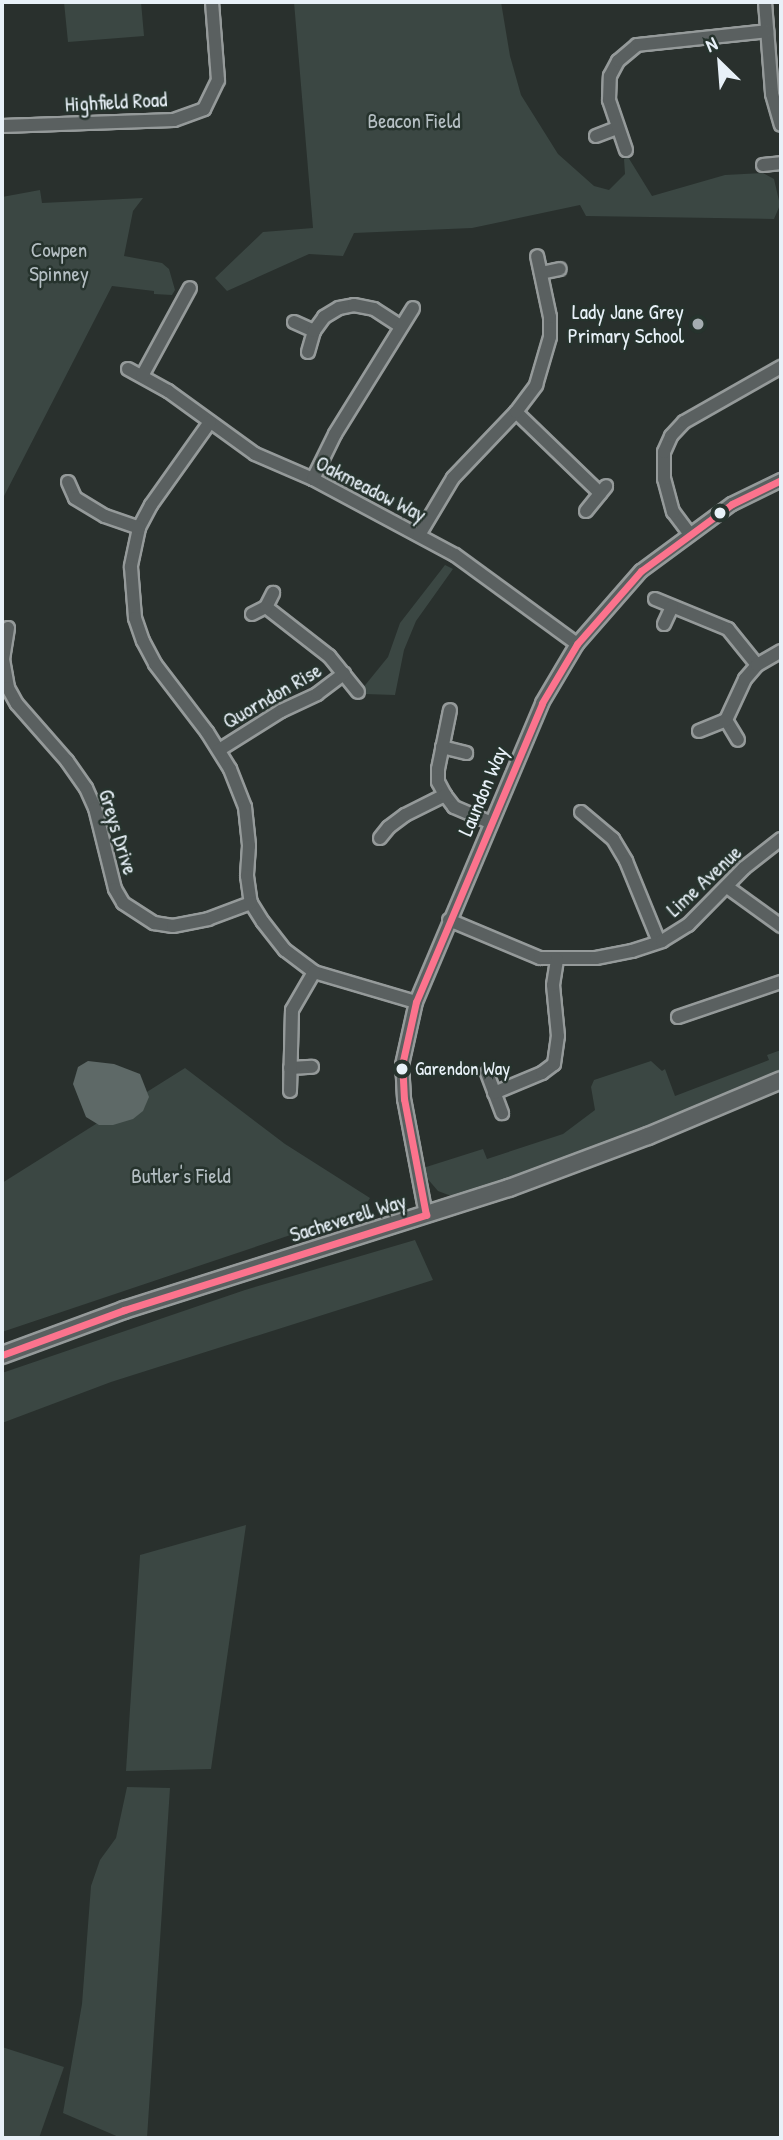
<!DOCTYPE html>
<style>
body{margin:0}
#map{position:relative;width:783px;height:2140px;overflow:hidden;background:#29302d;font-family:"Patrick Hand",sans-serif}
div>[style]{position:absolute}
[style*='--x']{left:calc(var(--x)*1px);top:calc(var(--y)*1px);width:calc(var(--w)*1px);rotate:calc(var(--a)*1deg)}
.green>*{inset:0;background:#3b4743}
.water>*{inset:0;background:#5e6967}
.roads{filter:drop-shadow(2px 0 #959a9a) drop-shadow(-2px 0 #959a9a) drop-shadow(0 2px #959a9a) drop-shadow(0 -2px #959a9a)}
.minor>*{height:12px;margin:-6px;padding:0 6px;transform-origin:6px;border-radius:6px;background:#5a6060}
.tertiary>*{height:16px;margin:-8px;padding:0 8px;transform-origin:8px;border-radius:8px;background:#5a6060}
.bus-1>*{height:7px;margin:-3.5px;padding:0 3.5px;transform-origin:3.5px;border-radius:3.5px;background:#fc738d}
.dots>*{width:19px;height:19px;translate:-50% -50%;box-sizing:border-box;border:4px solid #26332d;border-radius:50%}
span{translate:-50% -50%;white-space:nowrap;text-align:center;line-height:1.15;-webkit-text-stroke:5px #26332d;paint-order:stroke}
.bus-label{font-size:19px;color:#e8f1f8}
.left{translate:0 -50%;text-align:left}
.street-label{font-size:21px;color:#e8f1f8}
.park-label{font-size:21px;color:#b5bfc3}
.poi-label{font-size:21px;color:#e8f1f8}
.right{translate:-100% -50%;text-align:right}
.frame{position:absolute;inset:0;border:4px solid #e8f1f8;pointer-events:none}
.north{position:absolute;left:685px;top:28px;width:70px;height:70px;-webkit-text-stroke:5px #26332d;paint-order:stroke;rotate:335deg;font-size:19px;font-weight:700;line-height:28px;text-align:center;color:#e8f1f8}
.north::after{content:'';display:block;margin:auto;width:24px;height:32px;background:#e8f1f8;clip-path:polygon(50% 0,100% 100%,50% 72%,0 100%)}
</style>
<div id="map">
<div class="green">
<div style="clip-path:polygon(64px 2px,141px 2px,144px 36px,68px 42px)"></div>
<div style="clip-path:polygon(294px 2px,501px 2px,510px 56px,521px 95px,558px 154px,594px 186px,609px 190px,625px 174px,624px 159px,628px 157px,652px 196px,725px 175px,763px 173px,774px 179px,780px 205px,774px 219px,586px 216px,580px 205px,472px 228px,354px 233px,343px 256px,309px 254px,227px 291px,215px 278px,263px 232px,313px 228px)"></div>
<div style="clip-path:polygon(40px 190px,42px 203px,143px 198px,133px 211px,124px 256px,162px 263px,169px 269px,175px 290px,172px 295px,154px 294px,154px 291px,112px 286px,2px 500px,2px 197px)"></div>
<div style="clip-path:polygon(445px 565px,453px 569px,416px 621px,404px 650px,395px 695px,365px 694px,362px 689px,388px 657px,400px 623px)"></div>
<div style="clip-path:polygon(781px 1050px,781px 1071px,711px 1102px,518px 1177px,454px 1197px,438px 1191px,426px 1177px,423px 1168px,483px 1149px,487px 1159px,563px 1134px,595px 1110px,591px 1087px,594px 1080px,651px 1061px,662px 1071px,665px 1069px,675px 1096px,769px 1060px,767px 1055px)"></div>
<div style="clip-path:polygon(185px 1068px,285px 1144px,370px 1198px,362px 1211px,2px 1332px,2px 1183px)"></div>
<div style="clip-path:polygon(415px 1240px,433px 1280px,111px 1382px,2px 1423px,2px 1373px,245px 1290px)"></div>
<div style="clip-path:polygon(246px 1525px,211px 1769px,126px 1771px,140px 1555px)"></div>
<div style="clip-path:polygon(127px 1787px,170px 1788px,147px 2138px,121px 2138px,63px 2113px,82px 2004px,91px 1886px,100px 1860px,116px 1838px)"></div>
<div style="clip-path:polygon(2px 2047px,64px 2067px,39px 2138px,2px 2138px)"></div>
</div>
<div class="water">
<div style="clip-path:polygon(88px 1061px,114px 1064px,140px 1074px,149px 1097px,143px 1111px,133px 1119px,113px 1125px,99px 1125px,86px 1117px,73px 1084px,78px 1067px)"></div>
</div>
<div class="roads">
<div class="minor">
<div style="--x:765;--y:2;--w:92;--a:85.6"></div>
<div style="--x:772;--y:94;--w:32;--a:74"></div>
<div style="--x:2;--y:126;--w:172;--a:-2"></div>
<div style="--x:174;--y:120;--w:32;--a:-20"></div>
<div style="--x:204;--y:109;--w:32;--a:-64"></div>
<div style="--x:218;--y:80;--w:78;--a:-94.4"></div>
<div style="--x:596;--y:136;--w:22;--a:-21"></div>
<div style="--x:626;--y:150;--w:53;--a:-108.8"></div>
<div style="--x:609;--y:100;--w:24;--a:-88"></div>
<div style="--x:610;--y:76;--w:17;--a:-62"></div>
<div style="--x:618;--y:61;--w:25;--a:-40"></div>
<div style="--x:637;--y:45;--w:131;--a:-6.1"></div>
<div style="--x:763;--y:165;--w:18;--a:-6"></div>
<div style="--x:541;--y:273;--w:19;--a:-12"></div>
<div style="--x:294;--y:322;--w:22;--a:24"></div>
<div style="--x:308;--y:352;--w:22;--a:-74"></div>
<div style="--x:314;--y:331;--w:17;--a:-54"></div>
<div style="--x:324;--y:317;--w:17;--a:-31"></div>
<div style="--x:339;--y:308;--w:15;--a:-11"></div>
<div style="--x:354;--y:305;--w:20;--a:11"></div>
<div style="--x:374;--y:309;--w:31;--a:33"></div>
<div style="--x:128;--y:369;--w:46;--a:28.8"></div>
<div style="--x:168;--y:391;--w:107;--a:35.9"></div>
<div style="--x:255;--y:454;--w:63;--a:23.3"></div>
<div style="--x:313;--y:479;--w:161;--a:28.2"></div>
<div style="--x:455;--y:555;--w:151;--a:36.1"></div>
<div style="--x:142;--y:376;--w:100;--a:-61.4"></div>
<div style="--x:516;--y:412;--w:117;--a:44"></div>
<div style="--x:210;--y:422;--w:102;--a:125.4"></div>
<div style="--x:151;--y:505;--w:26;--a:118"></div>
<div style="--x:139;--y:528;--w:40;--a:102"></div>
<div style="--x:131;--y:567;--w:51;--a:85.5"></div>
<div style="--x:135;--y:618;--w:24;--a:71"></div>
<div style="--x:143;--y:641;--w:26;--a:62"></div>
<div style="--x:155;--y:664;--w:86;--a:52.6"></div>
<div style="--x:207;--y:732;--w:44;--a:58.1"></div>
<div style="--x:230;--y:769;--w:41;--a:68.5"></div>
<div style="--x:245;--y:807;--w:39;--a:84"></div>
<div style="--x:249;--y:846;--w:30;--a:94"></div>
<div style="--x:247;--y:876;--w:27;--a:82"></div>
<div style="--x:251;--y:903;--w:22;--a:58"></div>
<div style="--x:263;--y:922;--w:36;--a:52"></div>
<div style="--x:285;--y:950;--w:36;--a:37"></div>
<div style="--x:314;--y:972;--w:106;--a:16.4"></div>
<div style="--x:313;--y:479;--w:50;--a:-63.9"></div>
<div style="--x:335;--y:434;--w:148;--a:-58.2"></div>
<div style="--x:68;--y:482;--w:17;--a:66"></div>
<div style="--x:75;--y:498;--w:35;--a:31"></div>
<div style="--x:105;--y:516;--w:36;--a:19"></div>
<div style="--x:586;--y:511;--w:32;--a:-51"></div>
<div style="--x:689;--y:533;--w:26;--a:-127"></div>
<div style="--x:673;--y:512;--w:34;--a:-105"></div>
<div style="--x:664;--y:479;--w:27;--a:-90"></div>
<div style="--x:664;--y:452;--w:17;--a:-66"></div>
<div style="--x:671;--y:436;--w:19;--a:-47"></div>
<div style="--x:684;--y:422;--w:112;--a:-29.6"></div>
<div style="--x:419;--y:535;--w:66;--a:-59.2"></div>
<div style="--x:453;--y:478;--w:91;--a:-46.3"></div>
<div style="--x:516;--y:412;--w:34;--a:-53"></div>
<div style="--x:536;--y:385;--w:50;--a:-73.7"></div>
<div style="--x:550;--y:337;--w:20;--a:-90"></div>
<div style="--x:550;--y:317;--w:62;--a:-102"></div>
<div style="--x:655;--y:599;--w:79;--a:22.3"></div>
<div style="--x:728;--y:629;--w:46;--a:51.1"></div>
<div style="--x:266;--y:607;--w:80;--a:37.9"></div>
<div style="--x:329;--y:656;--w:46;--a:51.1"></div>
<div style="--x:252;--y:614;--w:16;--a:-27"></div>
<div style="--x:266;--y:607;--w:16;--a:-63"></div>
<div style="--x:664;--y:624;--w:19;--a:-65"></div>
<div style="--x:8;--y:628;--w:31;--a:99"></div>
<div style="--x:3;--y:659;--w:29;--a:80"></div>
<div style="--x:8;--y:688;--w:18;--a:61"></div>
<div style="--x:17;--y:704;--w:76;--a:48.7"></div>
<div style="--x:67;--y:761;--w:33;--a:55"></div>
<div style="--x:86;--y:788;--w:22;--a:66"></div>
<div style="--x:95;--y:808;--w:83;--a:76.1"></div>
<div style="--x:115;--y:889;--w:16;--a:60"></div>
<div style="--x:123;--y:903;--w:37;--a:33"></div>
<div style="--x:154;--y:923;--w:19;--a:9"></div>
<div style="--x:173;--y:926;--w:36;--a:-11"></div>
<div style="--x:208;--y:919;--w:46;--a:-20.4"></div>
<div style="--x:726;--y:720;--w:23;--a:59"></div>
<div style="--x:699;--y:731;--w:29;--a:-22"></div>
<div style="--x:726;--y:720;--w:45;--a:-65.1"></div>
<div style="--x:745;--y:679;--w:18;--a:-49"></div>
<div style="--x:757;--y:665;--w:28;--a:-30"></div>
<div style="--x:442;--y:747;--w:25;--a:14"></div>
<div style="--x:219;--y:750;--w:73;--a:-32.2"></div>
<div style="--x:281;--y:711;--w:40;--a:-25"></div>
<div style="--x:317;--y:694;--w:34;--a:-37"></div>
<div style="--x:445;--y:795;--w:15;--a:-118"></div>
<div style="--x:438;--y:782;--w:13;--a:-90"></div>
<div style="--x:438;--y:769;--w:60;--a:-78.5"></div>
<div style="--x:581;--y:812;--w:42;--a:40.2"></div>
<div style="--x:613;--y:839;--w:26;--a:59"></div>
<div style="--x:626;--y:861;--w:87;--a:67.8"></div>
<div style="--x:380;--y:838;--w:14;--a:-51"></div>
<div style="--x:389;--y:827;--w:20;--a:-37"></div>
<div style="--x:405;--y:815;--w:45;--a:-26.6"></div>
<div style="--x:445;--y:795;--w:15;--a:53"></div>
<div style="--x:454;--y:807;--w:39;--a:23"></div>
<div style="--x:727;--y:887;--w:67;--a:35.8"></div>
<div style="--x:449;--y:920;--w:99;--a:22.7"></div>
<div style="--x:540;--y:958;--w:56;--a:0"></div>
<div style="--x:596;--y:958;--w:37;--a:-11"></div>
<div style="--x:632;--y:951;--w:32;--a:-18"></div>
<div style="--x:662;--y:941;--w:31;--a:-32"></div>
<div style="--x:688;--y:925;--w:80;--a:-45.5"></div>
<div style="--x:744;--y:868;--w:47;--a:-38.1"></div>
<div style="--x:678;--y:1017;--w:109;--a:-18.8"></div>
<div style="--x:290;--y:1068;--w:22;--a:-3"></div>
<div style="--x:487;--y:1073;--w:43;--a:69.4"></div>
<div style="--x:290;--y:1091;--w:81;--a:-88.6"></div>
<div style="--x:292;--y:1010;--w:44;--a:-59.9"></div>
<div style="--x:494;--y:1093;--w:52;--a:-22.6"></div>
<div style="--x:542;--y:1073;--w:15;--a:-37"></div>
<div style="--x:554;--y:1064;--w:28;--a:-82"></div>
<div style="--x:558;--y:1036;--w:51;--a:-95.6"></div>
<div style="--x:553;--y:985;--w:26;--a:-81"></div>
<div style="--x:426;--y:1215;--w:118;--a:-100.7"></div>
<div style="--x:404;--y:1099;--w:34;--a:-93"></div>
<div style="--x:402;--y:1065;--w:65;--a:-77.5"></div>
<div style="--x:416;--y:1002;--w:324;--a:-67.1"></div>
<div style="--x:542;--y:703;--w:69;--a:-59.3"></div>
<div style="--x:577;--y:644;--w:97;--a:-48.8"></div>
<div style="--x:641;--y:571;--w:113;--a:-36.4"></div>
<div style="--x:732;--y:504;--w:55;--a:-26.1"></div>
</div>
<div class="tertiary">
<div style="--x:2;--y:1355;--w:130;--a:-20.2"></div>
<div style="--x:124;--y:1310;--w:404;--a:-17.6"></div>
<div style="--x:509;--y:1188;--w:148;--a:-20.5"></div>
<div style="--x:648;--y:1136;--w:144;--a:-22.8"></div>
</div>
</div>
<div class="bus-1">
<div style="--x:2;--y:1355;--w:130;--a:-20.2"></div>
<div style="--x:124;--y:1310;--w:317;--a:-17.5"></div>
<div style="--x:426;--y:1215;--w:118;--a:-100.7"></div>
<div style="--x:404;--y:1099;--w:34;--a:-93"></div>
<div style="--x:402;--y:1065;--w:65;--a:-77.5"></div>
<div style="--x:416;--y:1002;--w:324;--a:-67.1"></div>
<div style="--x:542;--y:703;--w:69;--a:-59.3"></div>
<div style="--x:577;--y:644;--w:97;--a:-48.8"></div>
<div style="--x:641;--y:571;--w:113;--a:-36.4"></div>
<div style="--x:732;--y:504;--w:55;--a:-26.1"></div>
</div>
<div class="dots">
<div style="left:698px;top:324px;background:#a5adb1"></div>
<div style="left:720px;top:513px;background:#e8f1f8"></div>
<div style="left:402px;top:1069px;background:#e8f1f8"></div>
</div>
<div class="bus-label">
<span class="left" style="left:415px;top:1069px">Garendon Way</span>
</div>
<div class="street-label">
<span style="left:116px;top:102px;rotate:-3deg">Highfield Road</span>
<span style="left:371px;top:489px;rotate:27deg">Oakmeadow Way</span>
<span style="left:272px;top:696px;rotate:-30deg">Quorndon Rise</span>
<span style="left:483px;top:791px;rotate:-67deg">Laundon Way</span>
<span style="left:118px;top:832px;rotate:73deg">Greys Drive</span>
<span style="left:704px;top:881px;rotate:-43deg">Lime Avenue</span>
<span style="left:348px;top:1218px;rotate:-17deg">Sacheverell Way</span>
</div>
<div class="park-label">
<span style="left:414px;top:121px">Beacon Field</span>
<span style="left:59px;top:262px">Cowpen<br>Spinney</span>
<span style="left:181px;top:1176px">Butler's Field</span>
</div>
<div class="poi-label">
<span class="right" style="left:684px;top:324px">Lady Jane Grey<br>Primary School</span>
</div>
<div class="frame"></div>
<div class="north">N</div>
</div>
